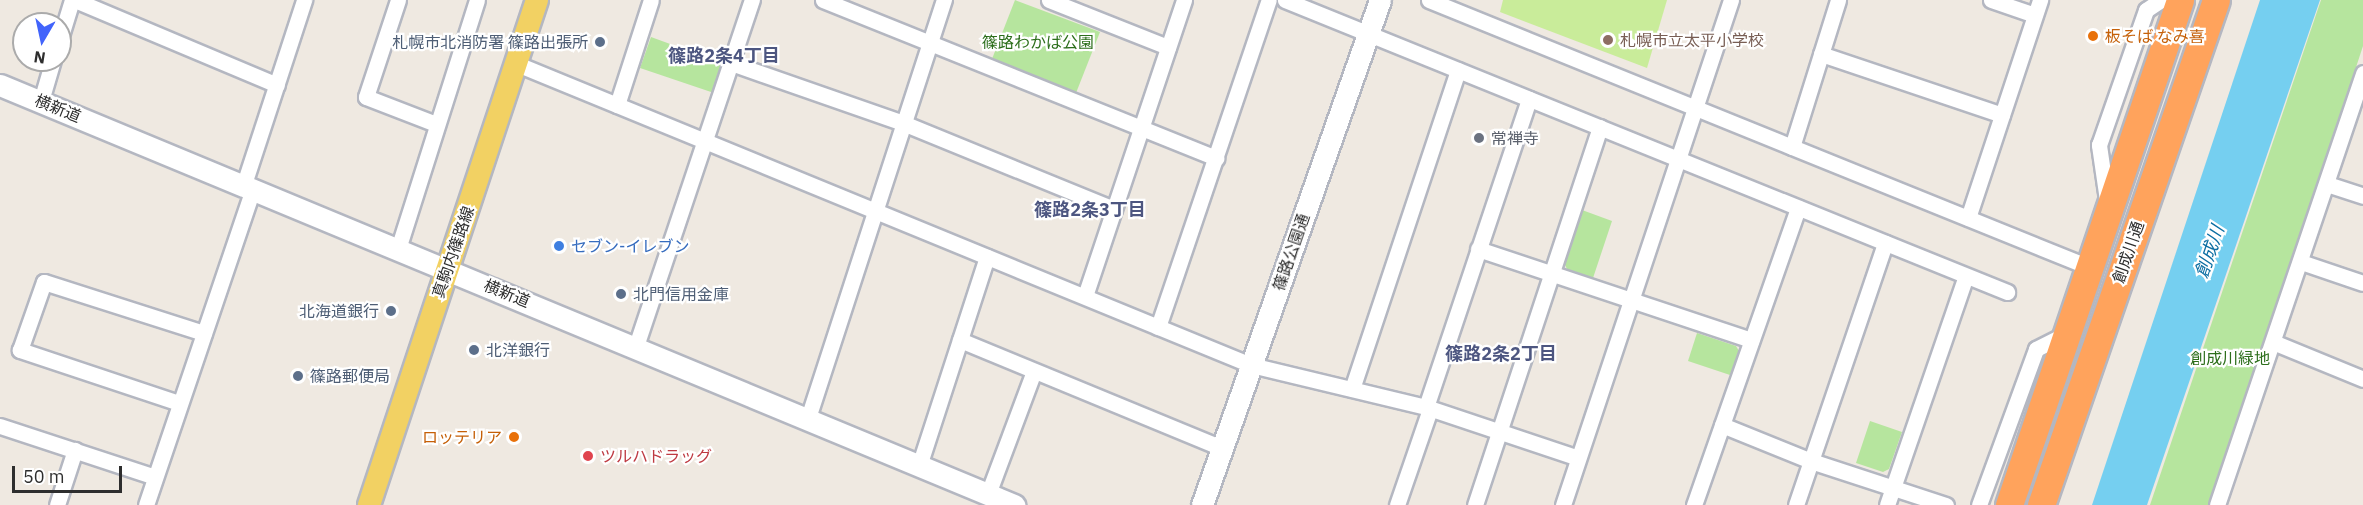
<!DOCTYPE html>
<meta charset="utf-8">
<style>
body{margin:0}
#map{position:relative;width:2363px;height:505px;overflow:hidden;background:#efe9e1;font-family:"IBM Plex Sans","Noto Sans JP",sans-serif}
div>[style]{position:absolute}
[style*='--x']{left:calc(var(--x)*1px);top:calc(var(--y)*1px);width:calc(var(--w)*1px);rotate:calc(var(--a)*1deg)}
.green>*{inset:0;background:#b6e59e}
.pitch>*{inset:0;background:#c9ec9a}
.water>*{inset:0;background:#75cff0}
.roads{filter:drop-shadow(2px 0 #b4b7c1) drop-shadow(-2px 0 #b4b7c1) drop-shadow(0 2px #b4b7c1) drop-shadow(0 -2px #b4b7c1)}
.street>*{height:15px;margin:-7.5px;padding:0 7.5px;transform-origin:7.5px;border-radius:7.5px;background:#fff}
.secondary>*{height:21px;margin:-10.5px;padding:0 10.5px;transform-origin:10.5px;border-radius:10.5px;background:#fff}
.primary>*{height:22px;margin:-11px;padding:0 11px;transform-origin:11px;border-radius:11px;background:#f2d163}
.highway>*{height:27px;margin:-13.5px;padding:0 13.5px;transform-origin:13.5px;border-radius:13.5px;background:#ffa35c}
.dots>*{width:16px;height:16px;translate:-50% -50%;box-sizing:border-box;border:3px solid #fff;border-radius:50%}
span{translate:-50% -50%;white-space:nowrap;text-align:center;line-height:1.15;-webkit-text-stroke:4.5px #fff;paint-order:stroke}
.food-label{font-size:16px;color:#c56008}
.left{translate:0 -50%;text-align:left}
.right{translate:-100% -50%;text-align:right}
.education-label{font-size:16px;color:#785e54}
.service-label{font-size:16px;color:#4e5e75}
.park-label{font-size:16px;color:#2c6e1b}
.street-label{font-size:16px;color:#2e2e2e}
.worship-label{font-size:16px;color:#5b616d}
.shop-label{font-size:16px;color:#366cbe}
.health-label{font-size:16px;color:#be3a42}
.neighbourhood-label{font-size:18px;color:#4d5680;font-weight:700}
.water-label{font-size:18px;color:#0d6fa3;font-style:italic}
.north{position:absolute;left:12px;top:12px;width:60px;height:60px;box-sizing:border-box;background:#fff;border:2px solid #ababab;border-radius:50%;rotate:189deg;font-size:16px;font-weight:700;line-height:24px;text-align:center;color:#2e2e2e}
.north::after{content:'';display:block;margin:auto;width:21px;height:27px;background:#4264fb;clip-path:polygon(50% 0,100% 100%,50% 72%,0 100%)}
.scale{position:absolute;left:12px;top:466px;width:110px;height:27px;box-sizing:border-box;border:3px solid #2e2e2e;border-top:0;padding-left:8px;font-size:18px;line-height:21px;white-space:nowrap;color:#2e2e2e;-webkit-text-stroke:4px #fff;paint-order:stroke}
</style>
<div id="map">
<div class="green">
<div style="clip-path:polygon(1015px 0,1100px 32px,1076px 93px,992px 59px)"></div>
<div style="clip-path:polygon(2321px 0,2363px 0,2363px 46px,2261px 356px,2209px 505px,2150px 505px)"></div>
<div style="clip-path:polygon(651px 37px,725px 64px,714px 93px,640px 68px)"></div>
<div style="clip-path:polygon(1582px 210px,1612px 221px,1593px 278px,1567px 269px,1564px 263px)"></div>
<div style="clip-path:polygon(1697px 333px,1736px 346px,1739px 351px,1730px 375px,1688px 361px)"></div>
<div style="clip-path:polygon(1870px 421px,1902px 432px,1889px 469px,1883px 472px,1856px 463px)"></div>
</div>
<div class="pitch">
<div style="clip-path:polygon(1503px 0,1667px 0,1647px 68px,1500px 12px)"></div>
</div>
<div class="water">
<div style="clip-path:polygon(2260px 0,2320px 0,2147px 505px,2092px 505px)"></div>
</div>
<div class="roads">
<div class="street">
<div style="--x:75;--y:0;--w:219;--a:22.8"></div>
<div style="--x:398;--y:0;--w:102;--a:108.3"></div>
<div style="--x:366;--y:97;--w:75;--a:21.1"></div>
<div style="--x:823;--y:0;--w:424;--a:21.9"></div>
<div style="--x:1049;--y:0;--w:128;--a:21.6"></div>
<div style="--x:1285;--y:0;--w:779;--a:22.02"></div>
<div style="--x:1429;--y:0;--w:712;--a:22.03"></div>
<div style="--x:1991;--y:0;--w:46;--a:18.8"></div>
<div style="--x:60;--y:39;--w:41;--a:-72.9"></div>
<div style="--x:1821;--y:54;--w:191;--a:18.6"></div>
<div style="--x:731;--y:63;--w:182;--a:19.2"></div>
<div style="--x:903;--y:123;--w:228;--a:22.2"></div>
<div style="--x:517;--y:64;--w:793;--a:22.3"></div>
<div style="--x:1251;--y:365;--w:180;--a:13.5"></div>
<div style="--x:1426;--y:407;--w:160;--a:18.5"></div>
<div style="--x:41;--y:101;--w:43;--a:-73.7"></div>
<div style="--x:617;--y:105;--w:110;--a:-72.1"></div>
<div style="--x:1792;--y:147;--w:154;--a:-72.6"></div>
<div style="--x:244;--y:184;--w:194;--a:-71.9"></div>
<div style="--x:2327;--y:184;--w:38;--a:18"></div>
<div style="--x:2107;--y:200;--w:56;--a:-98.3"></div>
<div style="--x:2099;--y:145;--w:143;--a:-70.8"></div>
<div style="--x:2146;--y:10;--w:18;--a:-34"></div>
<div style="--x:1968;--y:218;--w:230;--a:-71.7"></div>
<div style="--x:398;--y:249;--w:261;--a:-72.4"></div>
<div style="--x:1478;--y:249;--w:288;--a:18.4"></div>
<div style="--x:2301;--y:262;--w:65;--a:18.7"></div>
<div style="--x:1085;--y:296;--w:312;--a:-71.5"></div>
<div style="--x:1158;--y:327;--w:345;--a:-71.3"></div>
<div style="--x:960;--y:340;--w:283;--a:22.4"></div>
<div style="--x:2273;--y:342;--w:97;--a:22.3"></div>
<div style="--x:636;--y:346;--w:365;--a:-71.5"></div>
<div style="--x:1352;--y:389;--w:336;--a:-71.6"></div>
<div style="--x:179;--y:403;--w:168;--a:-161.6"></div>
<div style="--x:20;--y:350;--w:72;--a:-70.6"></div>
<div style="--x:44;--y:282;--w:168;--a:17.7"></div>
<div style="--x:1426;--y:407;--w:325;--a:-71.5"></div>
<div style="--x:808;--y:418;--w:440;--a:-72"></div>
<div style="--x:1722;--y:425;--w:96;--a:22"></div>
<div style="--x:1811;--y:461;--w:142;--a:18.1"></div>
<div style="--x:0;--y:426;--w:163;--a:18.2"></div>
<div style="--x:919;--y:466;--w:220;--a:-72"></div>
<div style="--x:988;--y:494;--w:131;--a:-69.5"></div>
<div style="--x:57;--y:505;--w:58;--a:-71.9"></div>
<div style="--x:146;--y:505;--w:335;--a:-71.3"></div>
<div style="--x:1397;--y:505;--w:102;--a:-71"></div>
<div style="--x:1475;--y:505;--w:398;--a:-71.7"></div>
<div style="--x:1563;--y:505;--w:532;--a:-71.6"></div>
<div style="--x:1694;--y:505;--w:315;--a:-70.7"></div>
<div style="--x:1796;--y:505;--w:277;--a:-71.2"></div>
<div style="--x:1887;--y:505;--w:242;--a:-71"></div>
<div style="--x:1979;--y:505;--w:166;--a:-69.9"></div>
<div style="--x:2036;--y:349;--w:34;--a:-27"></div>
<div style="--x:2217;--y:505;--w:456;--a:-71.3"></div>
</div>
<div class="secondary">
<div style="--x:0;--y:85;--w:1098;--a:22.5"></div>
<div style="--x:1202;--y:505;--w:535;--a:-70.58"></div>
</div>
<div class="primary">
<div style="--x:369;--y:505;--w:532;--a:-71.6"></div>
</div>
<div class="highway">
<div style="--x:2009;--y:505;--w:533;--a:-71.29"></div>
<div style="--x:2041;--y:505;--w:534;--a:-70.89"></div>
</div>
</div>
<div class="dots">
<div style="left:2093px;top:36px;background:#e8710a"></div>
<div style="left:1608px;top:40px;background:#8d6e63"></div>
<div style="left:600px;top:42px;background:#5c6f8a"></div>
<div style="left:1479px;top:138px;background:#6b7280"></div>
<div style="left:559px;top:246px;background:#3f7fe0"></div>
<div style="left:621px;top:294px;background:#5c6f8a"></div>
<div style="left:391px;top:311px;background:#5c6f8a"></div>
<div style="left:474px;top:350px;background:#5c6f8a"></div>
<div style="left:298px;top:376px;background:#5c6f8a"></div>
<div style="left:514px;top:437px;background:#e8710a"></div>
<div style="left:588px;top:456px;background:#e0444e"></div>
</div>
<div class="food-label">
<span class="left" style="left:2105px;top:36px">板そば なみ喜</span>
<span class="right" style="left:502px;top:437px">ロッテリア</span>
</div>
<div class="education-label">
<span class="left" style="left:1620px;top:40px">札幌市立太平小学校</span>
</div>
<div class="service-label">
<span class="right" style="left:588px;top:42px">札幌市北消防署 篠路出張所</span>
<span class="left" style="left:633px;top:294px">北門信用金庫</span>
<span class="right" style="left:379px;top:311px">北海道銀行</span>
<span class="left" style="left:486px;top:350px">北洋銀行</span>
<span class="left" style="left:310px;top:376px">篠路郵便局</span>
</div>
<div class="park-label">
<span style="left:1038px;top:42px">篠路わかば公園</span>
<span style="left:2230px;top:358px">創成川緑地</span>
</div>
<div class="street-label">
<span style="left:58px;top:108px;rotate:22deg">横新道</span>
<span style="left:453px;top:252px;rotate:-71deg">真駒内篠路線</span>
<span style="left:1291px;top:252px;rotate:-71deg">篠路公園通</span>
<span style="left:2128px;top:252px;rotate:-71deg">創成川通</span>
<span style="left:507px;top:293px;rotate:22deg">横新道</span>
</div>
<div class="worship-label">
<span class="left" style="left:1491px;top:138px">常禅寺</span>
</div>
<div class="shop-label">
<span class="left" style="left:571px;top:246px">セブン-イレブン</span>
</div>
<div class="health-label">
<span class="left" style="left:600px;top:456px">ツルハドラッグ</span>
</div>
<div class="neighbourhood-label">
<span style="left:724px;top:56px">篠路2条4丁目</span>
<span style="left:1090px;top:210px">篠路2条3丁目</span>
<span style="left:1501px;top:354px">篠路2条2丁目</span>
</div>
<div class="water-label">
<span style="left:2210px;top:252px;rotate:-71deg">創成川</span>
</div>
<div class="north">N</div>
<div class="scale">50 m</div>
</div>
